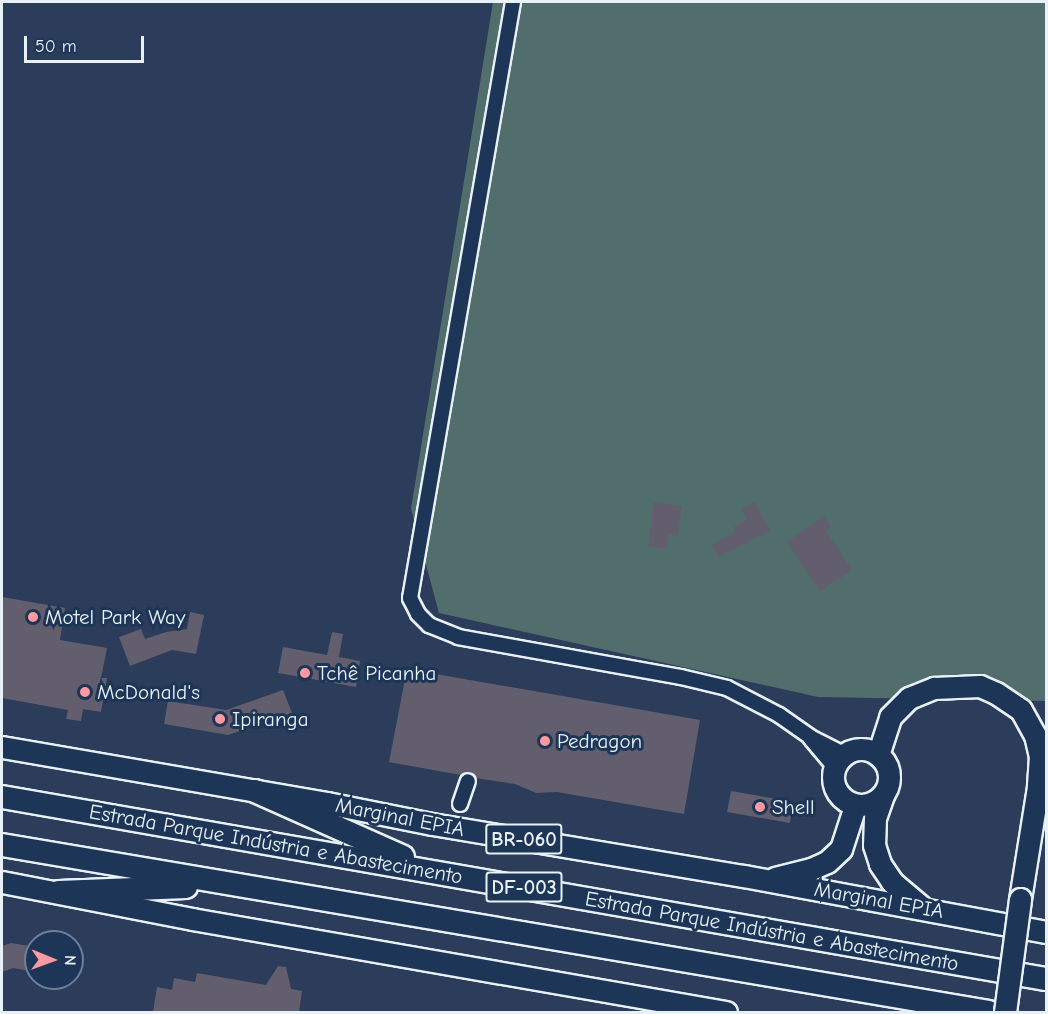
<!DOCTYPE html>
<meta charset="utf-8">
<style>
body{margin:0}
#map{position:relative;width:1048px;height:1014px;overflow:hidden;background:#2b3d5b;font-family:"Comic Neue",sans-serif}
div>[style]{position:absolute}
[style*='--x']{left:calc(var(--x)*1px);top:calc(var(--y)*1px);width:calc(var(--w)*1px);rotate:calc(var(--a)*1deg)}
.green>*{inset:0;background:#516e6c}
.building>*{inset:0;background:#625e6d}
.roads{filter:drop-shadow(2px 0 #e8f1f8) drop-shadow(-2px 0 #e8f1f8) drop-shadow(0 2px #e8f1f8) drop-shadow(0 -2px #e8f1f8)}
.minor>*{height:14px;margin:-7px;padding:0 7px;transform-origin:7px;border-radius:7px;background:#1d3557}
.primary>*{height:21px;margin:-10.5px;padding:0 10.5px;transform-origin:10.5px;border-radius:10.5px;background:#1d3557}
.primary>.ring{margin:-10.5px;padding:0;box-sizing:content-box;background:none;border:21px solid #1d3557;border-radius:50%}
.trunk>*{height:22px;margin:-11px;padding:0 11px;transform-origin:11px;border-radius:11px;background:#1d3557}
.bridges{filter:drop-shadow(2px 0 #e8f1f8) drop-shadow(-2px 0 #e8f1f8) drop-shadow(0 2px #e8f1f8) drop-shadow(0 -2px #e8f1f8)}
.primary-bridge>*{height:21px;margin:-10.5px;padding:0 10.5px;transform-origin:10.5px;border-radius:10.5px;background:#1d3557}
.dots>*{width:16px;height:16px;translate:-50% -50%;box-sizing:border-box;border:3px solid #1d3557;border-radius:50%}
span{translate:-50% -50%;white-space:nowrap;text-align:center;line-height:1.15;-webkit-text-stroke:6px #1d3557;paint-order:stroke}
.shield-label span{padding:2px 4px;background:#1d3557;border:2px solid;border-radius:4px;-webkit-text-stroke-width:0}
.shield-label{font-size:20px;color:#e8f1f8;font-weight:700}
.poi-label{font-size:21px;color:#e8f1f8}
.left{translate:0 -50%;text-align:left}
.street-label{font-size:21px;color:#e8f1f8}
.frame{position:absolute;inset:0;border:3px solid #e8f1f8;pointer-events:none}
.north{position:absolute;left:24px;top:930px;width:60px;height:60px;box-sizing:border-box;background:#1d3557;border:2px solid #6e8097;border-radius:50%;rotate:91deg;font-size:16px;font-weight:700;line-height:24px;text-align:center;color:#e8f1f8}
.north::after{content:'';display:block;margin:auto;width:21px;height:27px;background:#ff9aa2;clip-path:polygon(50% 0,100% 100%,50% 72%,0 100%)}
.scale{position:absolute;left:24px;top:36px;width:120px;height:27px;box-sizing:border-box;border:3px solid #e8f1f8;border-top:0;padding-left:8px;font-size:18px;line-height:21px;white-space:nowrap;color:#e8f1f8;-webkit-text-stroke:4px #1d3557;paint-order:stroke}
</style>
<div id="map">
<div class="green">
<div style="clip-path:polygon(493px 2px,1046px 2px,1046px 703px,1046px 701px,818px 697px,439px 613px,411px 509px)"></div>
</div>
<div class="building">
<div style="clip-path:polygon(654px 502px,682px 506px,678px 535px,669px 534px,667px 549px,648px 546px)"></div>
<div style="clip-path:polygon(754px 502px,770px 530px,719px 557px,712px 544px,736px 532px,734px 527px,747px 520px,742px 509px)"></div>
<div style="clip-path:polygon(824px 516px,831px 527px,826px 531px,852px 570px,820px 591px,787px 542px)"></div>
<div style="clip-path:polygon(2px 597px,65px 608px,60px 640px,107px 648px,101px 678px,107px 678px,101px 712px,83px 709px,81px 721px,66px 719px,68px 710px,2px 698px)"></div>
<div style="clip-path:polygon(190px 612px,204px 615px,196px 654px,172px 650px,130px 666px,119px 637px,141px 629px,145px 639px,166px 632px,187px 629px)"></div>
<div style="clip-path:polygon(332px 632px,343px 634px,339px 657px,360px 661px,356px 687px,278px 673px,283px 647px,327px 655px)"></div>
<div style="clip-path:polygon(407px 669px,700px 720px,684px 814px,557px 792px,536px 793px,515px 784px,476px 778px,470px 772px,461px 775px,389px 762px)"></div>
<div style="clip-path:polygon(283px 690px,292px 713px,228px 735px,164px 724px,168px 701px,226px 710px)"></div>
<div style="clip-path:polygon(731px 791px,793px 802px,790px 823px,727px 812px)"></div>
<div style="clip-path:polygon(11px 943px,36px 947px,36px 972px,13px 968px,2px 972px,2px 946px)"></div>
<div style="clip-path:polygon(278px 966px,286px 967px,291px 989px,302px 991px,299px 1012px,153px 1012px,157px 987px,172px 990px,174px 978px,195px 982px,197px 973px,266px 985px)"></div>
</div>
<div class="roads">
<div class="minor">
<div style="--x:513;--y:2;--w:605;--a:99.8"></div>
<div style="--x:410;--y:598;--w:18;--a:63"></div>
<div style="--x:418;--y:614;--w:16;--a:45"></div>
<div style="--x:429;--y:625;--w:31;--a:22"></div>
<div style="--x:458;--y:637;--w:227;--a:10.2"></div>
<div style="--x:681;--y:677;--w:47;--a:13.4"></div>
<div style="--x:727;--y:688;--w:59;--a:27.4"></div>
<div style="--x:779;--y:715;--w:38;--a:35"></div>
<div style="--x:810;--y:737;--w:37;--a:27"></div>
<div style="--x:811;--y:739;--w:35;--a:50"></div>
<div style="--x:460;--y:804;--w:24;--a:-71"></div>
</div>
<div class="primary">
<div style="--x:2;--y:747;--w:330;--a:9.8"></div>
<div style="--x:327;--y:803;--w:107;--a:11.3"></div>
<div style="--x:432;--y:824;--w:316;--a:9.5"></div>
<div style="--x:744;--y:876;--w:307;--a:10.5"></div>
<div class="ring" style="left:833px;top:749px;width:35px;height:35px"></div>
<div style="--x:878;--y:755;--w:40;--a:-72"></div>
<div style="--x:890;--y:717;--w:27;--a:-45"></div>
<div style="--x:909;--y:698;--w:27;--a:-22"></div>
<div style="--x:934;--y:688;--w:46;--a:-2.5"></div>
<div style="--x:980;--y:686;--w:17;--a:24"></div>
<div style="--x:996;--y:693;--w:30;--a:34"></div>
<div style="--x:1021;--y:710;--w:29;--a:61"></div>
<div style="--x:1035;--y:735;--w:22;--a:77"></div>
<div style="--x:1040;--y:756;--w:31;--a:94"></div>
<div style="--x:1038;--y:787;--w:113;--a:99.1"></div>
<div style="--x:883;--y:795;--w:24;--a:109"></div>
<div style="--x:875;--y:818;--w:27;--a:92"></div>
<div style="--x:874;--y:845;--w:20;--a:72"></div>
<div style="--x:880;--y:864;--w:22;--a:56"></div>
<div style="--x:892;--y:882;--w:38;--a:40"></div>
<div style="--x:775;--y:878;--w:37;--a:-14"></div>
<div style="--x:811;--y:869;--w:17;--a:-24"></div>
<div style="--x:827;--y:862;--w:19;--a:-43"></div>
<div style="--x:841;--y:849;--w:45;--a:-72"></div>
<div style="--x:2;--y:882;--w:194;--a:11"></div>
<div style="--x:192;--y:919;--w:542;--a:9.88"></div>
</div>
<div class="trunk">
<div style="--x:255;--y:791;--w:162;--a:24"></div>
<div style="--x:2;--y:797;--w:1060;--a:9.89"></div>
<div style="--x:2;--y:845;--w:1000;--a:9.61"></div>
<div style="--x:59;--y:892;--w:127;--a:-2.3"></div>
</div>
</div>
<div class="bridges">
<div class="primary-bridge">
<div style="--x:1005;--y:1012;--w:114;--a:-82.4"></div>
</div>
</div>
<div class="dots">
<div style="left:33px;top:617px;background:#ff9aa2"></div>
<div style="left:305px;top:673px;background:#ff9aa2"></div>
<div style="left:85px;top:692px;background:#ff9aa2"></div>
<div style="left:220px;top:719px;background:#ff9aa2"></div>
<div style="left:545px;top:741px;background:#ff9aa2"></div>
<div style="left:760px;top:807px;background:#ff9aa2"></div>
</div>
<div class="shield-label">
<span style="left:524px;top:839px">BR-060</span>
<span style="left:524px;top:887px">DF-003</span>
</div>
<div class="poi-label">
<span class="left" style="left:45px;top:617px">Motel Park Way</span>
<span class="left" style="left:317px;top:673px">Tchê Picanha</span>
<span class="left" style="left:97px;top:692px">McDonald's</span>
<span class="left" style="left:232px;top:719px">Ipiranga</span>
<span class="left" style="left:557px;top:741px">Pedragon</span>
<span class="left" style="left:772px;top:807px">Shell</span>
</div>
<div class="street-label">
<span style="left:400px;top:817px;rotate:11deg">Marginal EPIA</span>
<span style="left:276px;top:844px;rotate:10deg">Estrada Parque Indústria e Abastecimento</span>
<span style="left:879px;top:900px;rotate:10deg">Marginal EPIA</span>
<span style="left:772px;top:931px;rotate:10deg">Estrada Parque Indústria e Abastecimento</span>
</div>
<div class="frame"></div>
<div class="north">N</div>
<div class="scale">50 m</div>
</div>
